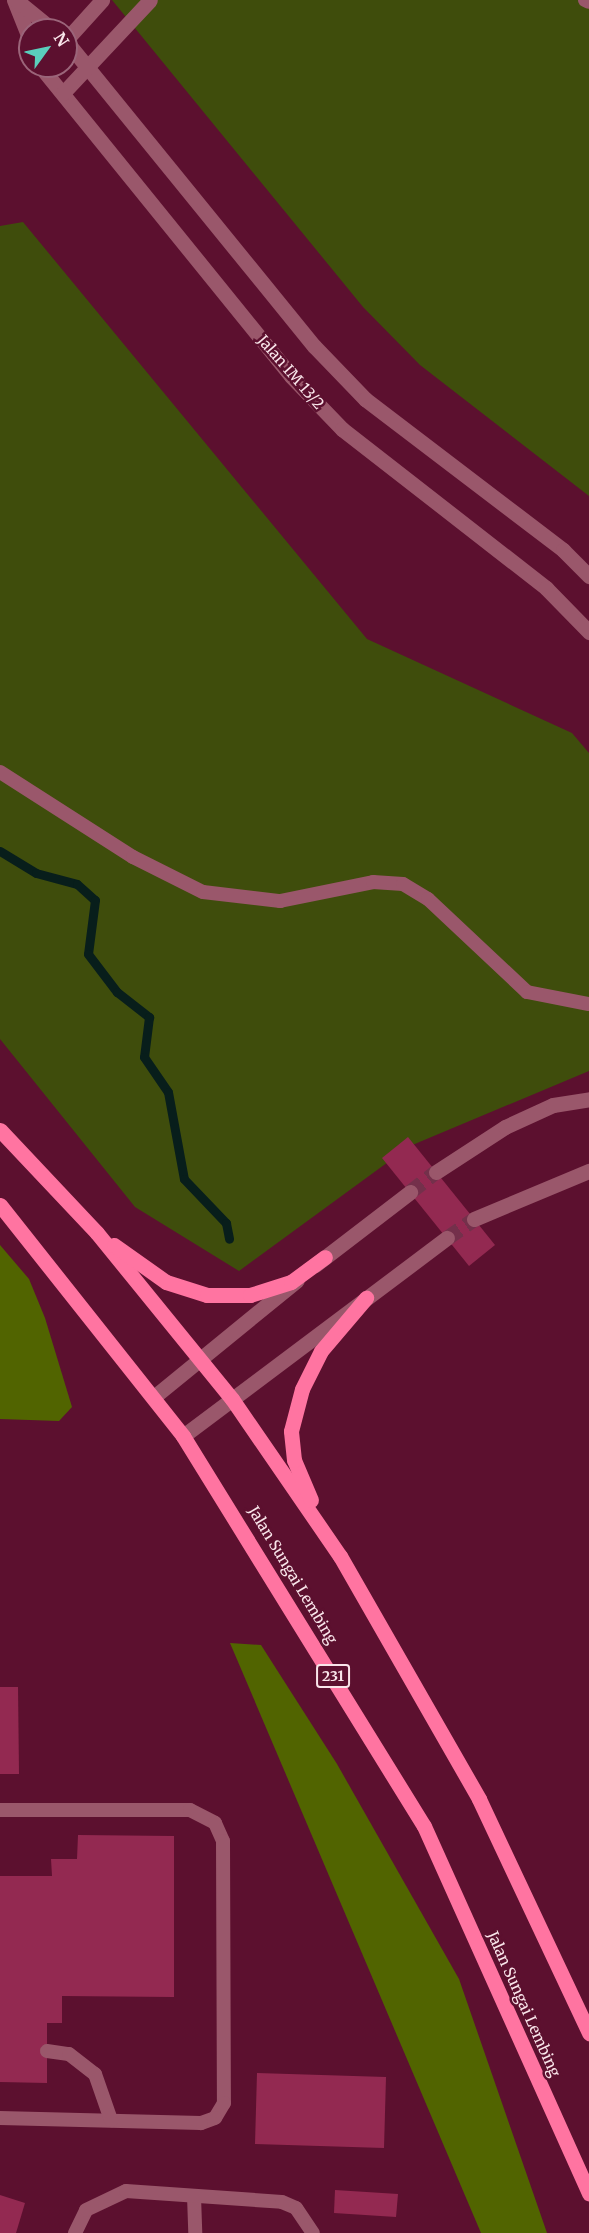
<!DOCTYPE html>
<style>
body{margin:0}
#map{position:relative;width:589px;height:2233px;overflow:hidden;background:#5c102f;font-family:Merriweather,serif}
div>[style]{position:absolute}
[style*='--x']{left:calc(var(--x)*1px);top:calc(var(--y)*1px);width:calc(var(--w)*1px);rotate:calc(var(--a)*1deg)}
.green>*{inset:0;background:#3f4d0c}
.forest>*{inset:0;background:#516400}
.stream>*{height:9px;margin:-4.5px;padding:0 4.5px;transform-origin:4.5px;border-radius:4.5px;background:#081e1b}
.building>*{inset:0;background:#932951}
.minor-tunnel>*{height:15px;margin-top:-7.5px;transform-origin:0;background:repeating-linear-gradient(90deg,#74304b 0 15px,transparent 0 23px)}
.service>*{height:14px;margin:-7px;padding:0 7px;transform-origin:7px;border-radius:7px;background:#9a576b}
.minor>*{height:15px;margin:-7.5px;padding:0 7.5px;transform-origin:7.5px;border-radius:7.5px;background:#9a576b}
.primary>*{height:15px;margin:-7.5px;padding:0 7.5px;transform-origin:7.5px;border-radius:7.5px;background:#ff74a1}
span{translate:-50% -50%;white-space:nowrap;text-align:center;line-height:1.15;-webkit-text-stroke:5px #5c102f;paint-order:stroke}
.shield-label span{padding:2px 4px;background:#5c102f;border:2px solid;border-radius:4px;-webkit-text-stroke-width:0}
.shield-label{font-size:14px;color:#f9e5ea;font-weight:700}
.street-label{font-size:15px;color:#f9e5ea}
.north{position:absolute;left:18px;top:18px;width:60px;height:60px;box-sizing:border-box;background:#5c102f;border:2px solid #9b657a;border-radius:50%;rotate:57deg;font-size:16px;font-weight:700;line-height:24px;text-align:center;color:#f9e5ea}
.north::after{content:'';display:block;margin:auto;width:21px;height:27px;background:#5acebc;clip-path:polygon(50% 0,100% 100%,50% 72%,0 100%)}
</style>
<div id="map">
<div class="green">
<div style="clip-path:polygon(112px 0,589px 0,589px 496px,420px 365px,363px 307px)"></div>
<div style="clip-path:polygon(23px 222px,367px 639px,572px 733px,589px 753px,589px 1071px,410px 1146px,239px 1271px,135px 1207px,0 1039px,0 226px)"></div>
</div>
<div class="forest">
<div style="clip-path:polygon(0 1245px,29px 1279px,45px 1318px,72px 1407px,59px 1421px,0 1419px)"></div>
<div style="clip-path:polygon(230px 1643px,261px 1645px,337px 1764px,459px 1979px,547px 2233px,481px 2233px)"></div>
</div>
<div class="stream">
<div style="--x:0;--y:851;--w:42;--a:31.4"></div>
<div style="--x:36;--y:873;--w:42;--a:15"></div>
<div style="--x:77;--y:884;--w:24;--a:42"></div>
<div style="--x:95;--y:900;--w:54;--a:97.4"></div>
<div style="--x:88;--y:954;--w:48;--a:52.7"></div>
<div style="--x:117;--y:992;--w:41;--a:38"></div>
<div style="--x:149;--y:1017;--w:40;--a:97.1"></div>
<div style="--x:144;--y:1057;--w:42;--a:55.6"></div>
<div style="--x:168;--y:1092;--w:88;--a:79.6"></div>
<div style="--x:184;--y:1179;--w:61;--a:46.3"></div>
<div style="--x:226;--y:1223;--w:16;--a:79"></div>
</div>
<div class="building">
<div style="clip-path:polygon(408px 1137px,495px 1245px,469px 1266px,382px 1158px)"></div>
<div style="clip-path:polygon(0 1687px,18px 1687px,19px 1774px,0 1774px)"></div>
<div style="clip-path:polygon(78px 1835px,174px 1836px,174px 1997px,62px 1996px,62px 2023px,47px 2023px,47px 2083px,0 2082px,0 1876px,52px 1876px,51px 1859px,77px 1859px)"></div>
<div style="clip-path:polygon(257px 2073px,386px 2077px,384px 2148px,255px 2144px)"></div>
<div style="clip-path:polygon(335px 2190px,398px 2194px,396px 2217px,334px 2213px)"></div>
<div style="clip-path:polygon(0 2195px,25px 2203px,16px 2233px,0 2233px)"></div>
</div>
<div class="minor-tunnel">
<div style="--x:410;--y:1192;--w:33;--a:-38"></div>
<div style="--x:447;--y:1238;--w:33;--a:-35"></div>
</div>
<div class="service">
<div style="--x:585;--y:0;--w:4;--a:27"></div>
<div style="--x:0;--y:772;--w:158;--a:32.6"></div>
<div style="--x:133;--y:857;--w:78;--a:26.6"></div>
<div style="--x:203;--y:892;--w:78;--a:6.7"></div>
<div style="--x:280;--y:901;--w:95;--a:-11.5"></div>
<div style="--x:373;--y:882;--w:30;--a:4"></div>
<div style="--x:403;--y:884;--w:29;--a:31"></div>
<div style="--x:428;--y:899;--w:136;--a:43.2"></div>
<div style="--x:527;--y:992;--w:63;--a:11"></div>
<div style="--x:0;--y:1810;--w:190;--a:0"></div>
<div style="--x:190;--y:1810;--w:28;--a:27"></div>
<div style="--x:215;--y:1823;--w:20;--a:66"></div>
<div style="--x:223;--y:1841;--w:262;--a:89.8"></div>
<div style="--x:224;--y:2103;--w:17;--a:121"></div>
<div style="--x:215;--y:2118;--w:15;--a:160"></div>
<div style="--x:201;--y:2123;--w:201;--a:-178.6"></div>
<div style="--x:47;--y:2051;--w:22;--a:8"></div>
<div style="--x:69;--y:2054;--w:33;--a:38"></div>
<div style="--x:95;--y:2074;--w:49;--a:70.8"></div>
<div style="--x:194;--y:2196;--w:37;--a:88"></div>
<div style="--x:75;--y:2233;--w:25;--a:-64"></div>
<div style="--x:86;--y:2210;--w:44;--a:-25.4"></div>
<div style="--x:126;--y:2191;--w:156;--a:4"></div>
<div style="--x:282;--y:2202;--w:15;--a:23"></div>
<div style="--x:296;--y:2208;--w:30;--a:56"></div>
</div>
<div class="minor">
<div style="--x:14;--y:0;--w:43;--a:68.2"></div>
<div style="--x:16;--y:0;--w:48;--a:39"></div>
<div style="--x:66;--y:40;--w:54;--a:-48"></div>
<div style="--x:66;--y:41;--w:393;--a:50.9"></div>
<div style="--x:314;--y:346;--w:74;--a:46.1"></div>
<div style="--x:365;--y:399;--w:249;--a:37.3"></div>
<div style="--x:563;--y:550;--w:37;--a:45"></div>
<div style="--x:40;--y:66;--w:399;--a:51"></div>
<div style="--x:291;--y:376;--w:74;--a:46.1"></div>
<div style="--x:342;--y:429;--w:259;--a:37.9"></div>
<div style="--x:546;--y:588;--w:62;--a:45.7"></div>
<div style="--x:63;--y:93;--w:127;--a:-46.9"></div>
<div style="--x:436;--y:1172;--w:82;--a:-33.1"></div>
<div style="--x:505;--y:1127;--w:53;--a:-24.6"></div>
<div style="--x:553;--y:1105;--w:36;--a:-9"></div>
<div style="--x:474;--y:1219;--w:125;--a:-22.7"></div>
<div style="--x:315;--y:1265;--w:120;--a:-37.5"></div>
<div style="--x:155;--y:1396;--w:183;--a:-39.2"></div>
<div style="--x:183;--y:1436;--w:330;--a:-36.9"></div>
</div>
<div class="primary">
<div style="--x:0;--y:1130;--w:141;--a:46.7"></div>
<div style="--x:97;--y:1233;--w:214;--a:50.9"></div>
<div style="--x:232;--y:1399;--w:191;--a:55.5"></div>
<div style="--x:340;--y:1556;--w:280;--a:60.2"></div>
<div style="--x:479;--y:1799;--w:259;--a:64.8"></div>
<div style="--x:0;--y:1205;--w:295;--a:51.6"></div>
<div style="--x:183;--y:1436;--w:458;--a:58.3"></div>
<div style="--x:424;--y:1826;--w:403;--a:65.8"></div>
<div style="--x:114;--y:1245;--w:64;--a:35.4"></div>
<div style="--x:166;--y:1282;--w:43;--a:17.6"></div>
<div style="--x:207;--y:1295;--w:43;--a:0"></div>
<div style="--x:250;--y:1295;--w:43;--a:-17.6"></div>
<div style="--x:291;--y:1282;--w:42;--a:-36.3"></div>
<div style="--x:311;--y:1500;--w:43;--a:-113"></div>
<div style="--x:294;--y:1460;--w:29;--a:-96"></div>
<div style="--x:291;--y:1431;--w:43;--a:-75.3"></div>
<div style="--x:302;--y:1389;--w:42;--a:-63.4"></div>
<div style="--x:321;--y:1351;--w:70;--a:-49.7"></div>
</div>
<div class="shield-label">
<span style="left:333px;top:1676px">231</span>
</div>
<div class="street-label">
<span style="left:291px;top:372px;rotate:49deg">Jalan IM 13/2</span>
<span style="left:293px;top:1575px;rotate:59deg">Jalan Sungai Lembing</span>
<span style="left:524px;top:2004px;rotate:66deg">Jalan Sungai Lembing</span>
</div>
<div class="north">N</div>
</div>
